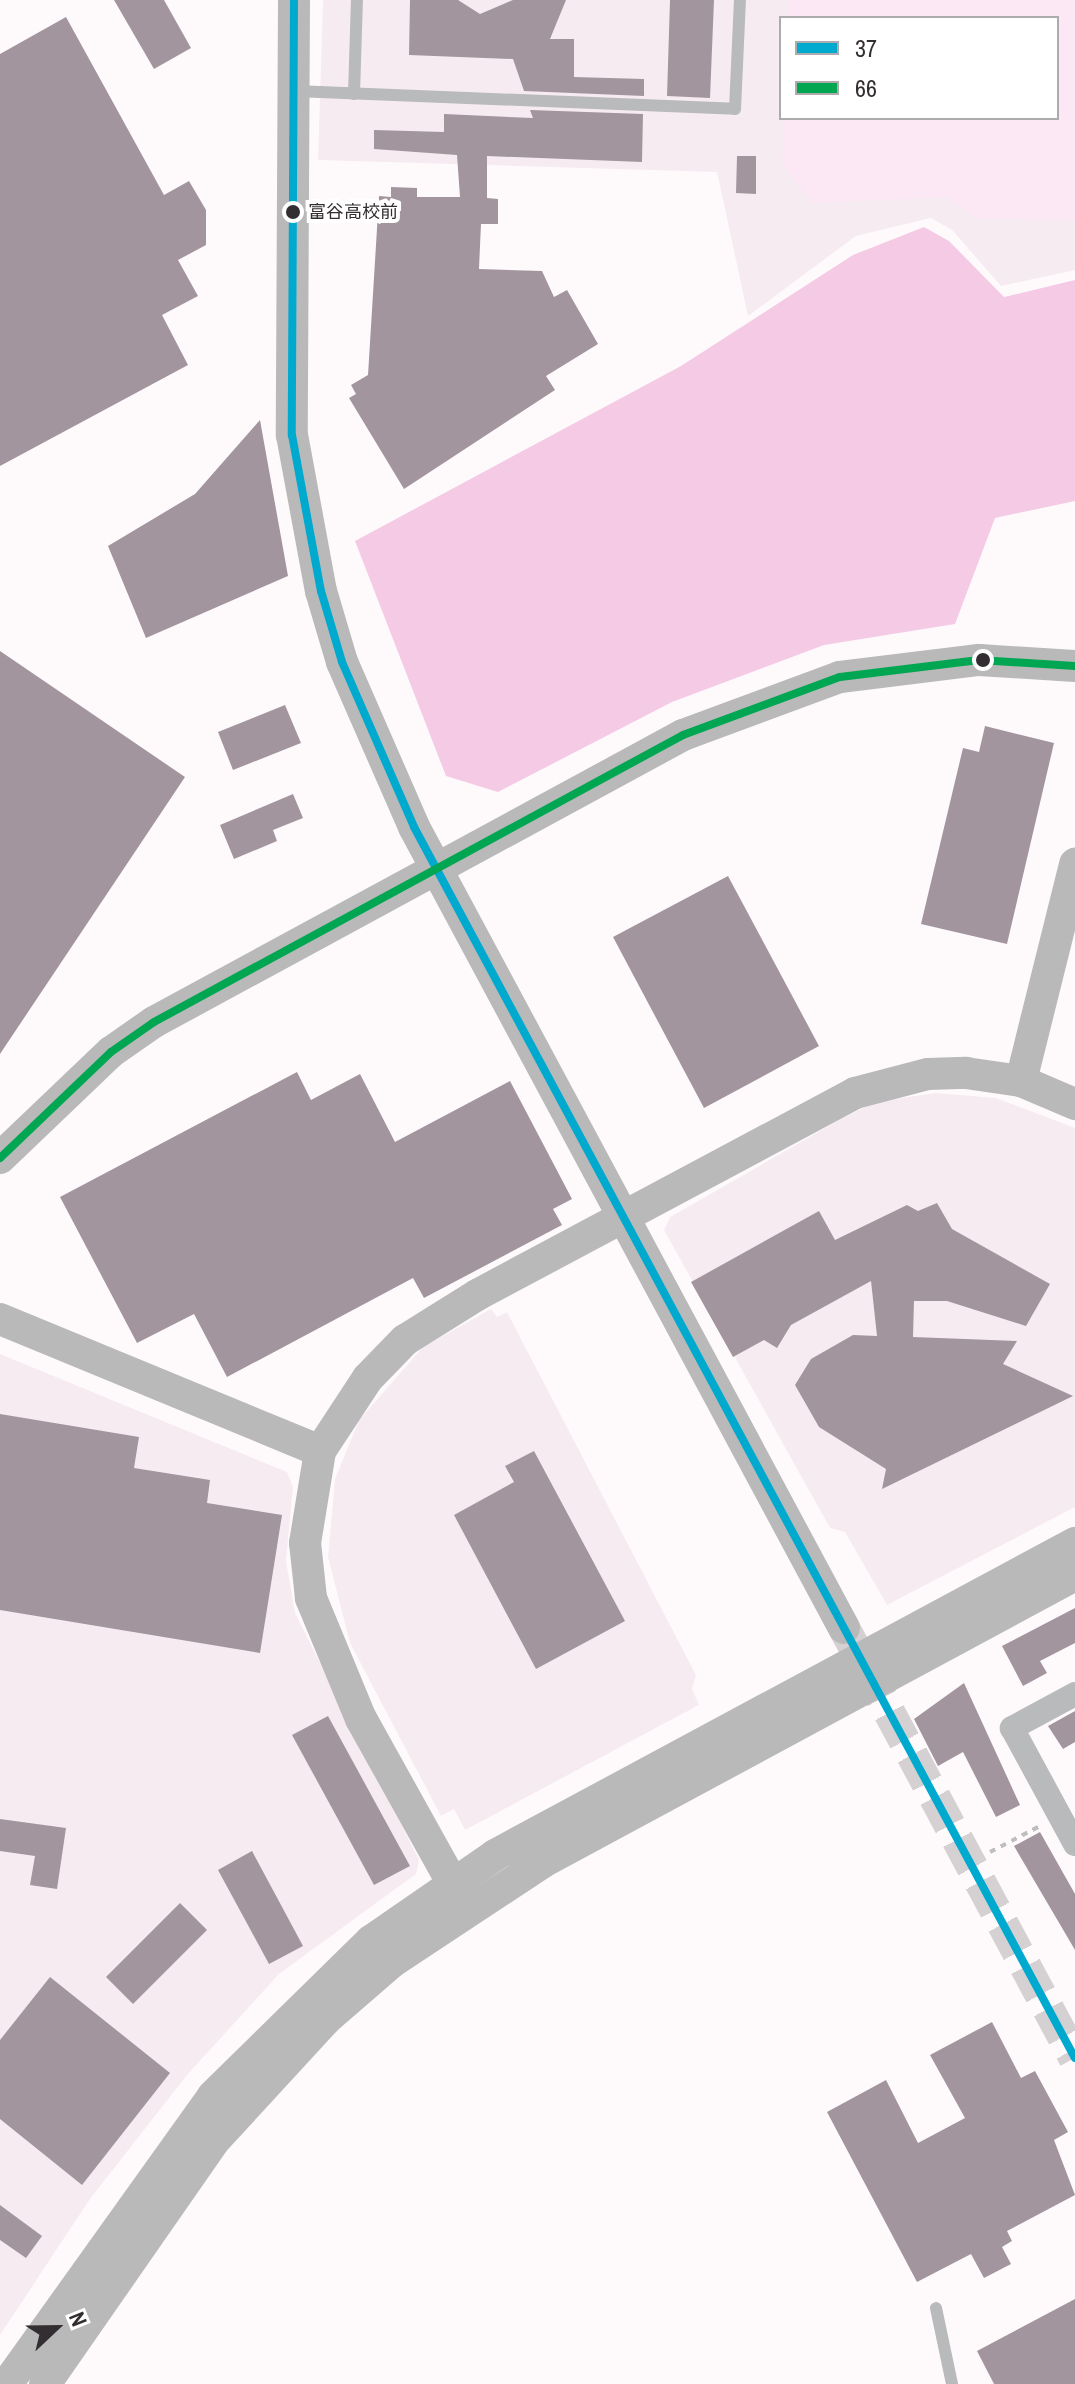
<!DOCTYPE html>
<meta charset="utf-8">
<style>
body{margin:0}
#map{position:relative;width:1075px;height:2384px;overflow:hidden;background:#fefafc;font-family:"Archivo Narrow","Noto Sans JP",sans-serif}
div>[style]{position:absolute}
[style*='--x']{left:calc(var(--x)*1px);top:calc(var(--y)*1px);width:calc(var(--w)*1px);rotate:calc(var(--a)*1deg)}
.built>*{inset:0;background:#f7ebf2}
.green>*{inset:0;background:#fce7f4}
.forest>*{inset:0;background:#f5cae5}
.building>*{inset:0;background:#a3959e}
.secondary-tunnel>*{height:32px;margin-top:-16px;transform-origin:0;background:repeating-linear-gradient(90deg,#d5d1d3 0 32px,transparent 0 48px)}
.path>*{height:4px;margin-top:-2px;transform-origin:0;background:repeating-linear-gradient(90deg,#bdbebe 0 6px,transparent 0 12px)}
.lane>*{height:12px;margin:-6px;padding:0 6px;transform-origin:6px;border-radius:6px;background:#b9babb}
.street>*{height:24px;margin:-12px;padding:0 12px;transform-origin:12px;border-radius:12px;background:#b9babb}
.secondary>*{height:32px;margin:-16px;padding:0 16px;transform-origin:16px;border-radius:16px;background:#b9b9ba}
.bus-1>*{height:8px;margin:-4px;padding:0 4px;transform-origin:4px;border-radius:4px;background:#00a9ce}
.bus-2>*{height:8px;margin:-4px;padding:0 4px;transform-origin:4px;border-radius:4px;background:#00a651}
.dots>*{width:22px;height:22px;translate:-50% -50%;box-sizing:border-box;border:4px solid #fff;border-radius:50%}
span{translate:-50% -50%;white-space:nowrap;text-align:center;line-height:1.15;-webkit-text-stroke:8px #fff;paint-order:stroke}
.bus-label{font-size:18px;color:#332e31}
.left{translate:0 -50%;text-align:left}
.legend{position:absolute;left:779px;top:16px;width:280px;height:104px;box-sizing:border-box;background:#fff;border:2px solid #adabad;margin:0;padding:10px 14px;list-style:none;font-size:24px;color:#332e31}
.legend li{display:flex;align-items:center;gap:16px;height:40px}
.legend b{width:40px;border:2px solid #adabad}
.north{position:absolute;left:16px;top:2288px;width:80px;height:80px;-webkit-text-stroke:6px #fff;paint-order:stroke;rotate:68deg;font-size:22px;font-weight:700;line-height:32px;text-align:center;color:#332e31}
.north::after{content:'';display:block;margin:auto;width:28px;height:36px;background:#332e31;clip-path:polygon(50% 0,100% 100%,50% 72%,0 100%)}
</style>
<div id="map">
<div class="built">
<div style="clip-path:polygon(evenodd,323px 0,1075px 0,1075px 270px,1001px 286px,952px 230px,931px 218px,856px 236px,748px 316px,717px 172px,318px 160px,323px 0,781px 18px,1057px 18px,1057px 118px,781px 118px,781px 18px)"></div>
<div style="clip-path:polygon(935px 1093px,996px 1098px,1075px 1128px,1075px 1507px,887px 1605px,845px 1532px,830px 1528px,664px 1230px,670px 1217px,841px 1119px,875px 1102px)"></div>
<div style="clip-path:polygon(491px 1309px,497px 1317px,507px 1312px,696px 1675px,692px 1689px,699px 1705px,465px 1830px,454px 1809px,441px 1816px,350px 1643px,328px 1557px,335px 1479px,359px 1420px,423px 1347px)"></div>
<div style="clip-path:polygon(0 1354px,287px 1472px,293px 1487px,286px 1561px,295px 1613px,419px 1860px,416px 1874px,279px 1974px,187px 2075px,90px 2199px,0 2335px)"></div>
</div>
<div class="green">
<div style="clip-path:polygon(789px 0,1075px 0,1075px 220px,976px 218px,947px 197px,812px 203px,782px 163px,784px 118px,1057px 118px,1057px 18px,789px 18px)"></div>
</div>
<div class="forest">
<div style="clip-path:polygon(924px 227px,949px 241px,1004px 297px,1075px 280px,1075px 501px,995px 518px,955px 624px,824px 645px,672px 702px,498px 792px,446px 776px,355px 541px,681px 366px,853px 255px)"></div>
</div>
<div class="building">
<div style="clip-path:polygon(114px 0,164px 0,191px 48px,154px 69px)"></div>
<div style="clip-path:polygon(410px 0,458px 0,480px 14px,513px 0,566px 0,550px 39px,574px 39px,574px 77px,644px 79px,644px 96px,524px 91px,513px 59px,409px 55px)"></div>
<div style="clip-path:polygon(670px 0,714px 0,710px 98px,667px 96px)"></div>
<div style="clip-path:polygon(66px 17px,164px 195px,189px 181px,206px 210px,206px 245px,178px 260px,198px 296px,162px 315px,188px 365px,0 466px,0 54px)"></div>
<div style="clip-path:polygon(530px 110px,643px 114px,642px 162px,487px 156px,487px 198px,498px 199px,498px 224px,481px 224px,479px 269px,542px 271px,554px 297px,567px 290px,598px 344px,546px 376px,555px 390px,404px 489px,349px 398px,356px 394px,351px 385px,368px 375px,379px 196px,391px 197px,391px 187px,417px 188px,417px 197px,460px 197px,457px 155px,374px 149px,374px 130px,444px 132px,444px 114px,533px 118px)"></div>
<div style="clip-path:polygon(737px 156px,756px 156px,756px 194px,736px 193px)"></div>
<div style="clip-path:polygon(260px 420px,288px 576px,146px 638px,108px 546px,195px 494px)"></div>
<div style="clip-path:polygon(0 651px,185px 777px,0 1054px)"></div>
<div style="clip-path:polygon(285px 705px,301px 743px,233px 770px,218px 732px)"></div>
<div style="clip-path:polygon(985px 726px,1054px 743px,1007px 944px,921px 924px,963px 748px,979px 752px)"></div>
<div style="clip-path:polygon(293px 794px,303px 818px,273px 830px,277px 841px,234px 859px,220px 825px)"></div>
<div style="clip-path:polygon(728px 876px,819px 1046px,704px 1108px,613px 937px)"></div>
<div style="clip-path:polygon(297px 1072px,311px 1100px,360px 1074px,395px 1142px,510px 1081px,572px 1199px,553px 1209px,562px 1225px,424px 1298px,413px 1278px,227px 1377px,194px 1314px,137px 1343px,60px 1197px)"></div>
<div style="clip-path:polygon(937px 1203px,952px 1229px,1050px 1284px,1026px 1326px,947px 1301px,914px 1301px,913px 1337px,1017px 1341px,1003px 1364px,1073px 1396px,882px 1489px,886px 1469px,819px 1427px,795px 1385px,811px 1359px,853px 1335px,877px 1336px,871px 1281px,791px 1325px,777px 1348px,764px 1340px,733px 1357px,691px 1282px,819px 1211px,835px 1240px,907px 1205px,918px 1211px)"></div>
<div style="clip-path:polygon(0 1414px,139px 1437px,134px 1468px,210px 1480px,207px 1503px,282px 1515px,260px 1653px,0 1610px)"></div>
<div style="clip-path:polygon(534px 1451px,625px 1621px,536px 1669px,454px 1515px,514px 1482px,505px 1466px)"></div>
<div style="clip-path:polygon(1075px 1608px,1075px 1643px,1040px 1661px,1047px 1673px,1023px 1686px,1002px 1646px)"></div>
<div style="clip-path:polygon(964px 1683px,1020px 1805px,996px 1817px,963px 1752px,938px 1766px,914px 1719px)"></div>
<div style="clip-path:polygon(1075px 1711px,1075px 1742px,1063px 1749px,1048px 1726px)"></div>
<div style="clip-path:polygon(328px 1716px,410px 1866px,374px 1885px,292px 1735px)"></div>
<div style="clip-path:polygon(0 1819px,66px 1828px,57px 1889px,30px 1885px,35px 1856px,0 1851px)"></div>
<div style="clip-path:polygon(1040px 1832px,1075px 1894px,1075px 1950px,1014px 1846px)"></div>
<div style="clip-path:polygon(252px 1851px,303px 1946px,269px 1964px,218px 1870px)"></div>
<div style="clip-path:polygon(180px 1903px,207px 1930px,133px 2004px,106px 1977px)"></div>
<div style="clip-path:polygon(50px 1977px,170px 2073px,82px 2185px,0 2119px,0 2040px)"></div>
<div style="clip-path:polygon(992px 2022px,1021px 2078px,1035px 2071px,1068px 2132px,1054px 2140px,1075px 2195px,1007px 2231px,1012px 2241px,1002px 2247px,1011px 2264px,984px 2278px,971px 2254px,917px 2282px,827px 2112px,886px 2080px,918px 2143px,965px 2118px,930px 2055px)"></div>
<div style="clip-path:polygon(0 2205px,42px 2236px,26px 2258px,0 2240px)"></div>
<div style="clip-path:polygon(1075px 2299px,1075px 2384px,994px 2384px,977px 2351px)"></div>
</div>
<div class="secondary-tunnel">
<div style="--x:844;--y:1628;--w:488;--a:61.8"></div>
</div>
<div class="path">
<div style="--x:990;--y:1852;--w:56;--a:-27.5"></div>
</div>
<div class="lane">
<div style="--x:295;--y:91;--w:440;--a:2.3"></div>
<div style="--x:735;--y:109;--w:109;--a:-87.4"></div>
<div style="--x:354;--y:94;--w:94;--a:-88.2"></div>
<div style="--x:936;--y:2308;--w:78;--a:78.1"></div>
</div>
<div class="street">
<div style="--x:1075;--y:1694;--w:72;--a:151.6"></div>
<div style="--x:1012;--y:1728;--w:132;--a:61.5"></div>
</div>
<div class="secondary">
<div style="--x:294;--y:0;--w:435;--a:90.3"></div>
<div style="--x:292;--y:435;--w:159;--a:79.5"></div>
<div style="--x:321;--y:591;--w:74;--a:73.5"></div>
<div style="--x:342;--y:662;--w:180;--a:66.4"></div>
<div style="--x:414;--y:827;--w:909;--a:61.77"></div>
<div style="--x:1021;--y:1081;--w:224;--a:-76"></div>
<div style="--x:0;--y:1158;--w:153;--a:-43.7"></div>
<div style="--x:111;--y:1052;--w:52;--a:-34.9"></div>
<div style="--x:154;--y:1022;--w:602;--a:-28.48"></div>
<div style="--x:683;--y:735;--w:167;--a:-20.3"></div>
<div style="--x:840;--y:677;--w:140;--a:-7"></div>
<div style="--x:979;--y:660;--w:96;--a:3.6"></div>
<div style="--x:0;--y:1319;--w:346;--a:22.4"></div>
<div style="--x:453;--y:1884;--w:189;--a:-119.1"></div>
<div style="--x:361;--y:1719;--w:131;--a:-112.5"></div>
<div style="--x:311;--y:1598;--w:55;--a:-96.2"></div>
<div style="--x:305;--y:1543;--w:93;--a:-80.7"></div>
<div style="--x:320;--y:1451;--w:87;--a:-56.7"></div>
<div style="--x:368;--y:1378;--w:53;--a:-45.8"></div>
<div style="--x:405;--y:1340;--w:85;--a:-32"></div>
<div style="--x:477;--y:1295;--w:429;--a:-28.1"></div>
<div style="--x:855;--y:1093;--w:75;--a:-14.6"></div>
<div style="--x:928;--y:1074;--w:38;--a:-2"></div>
<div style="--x:966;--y:1073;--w:56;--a:8.3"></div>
<div style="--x:1021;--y:1081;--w:59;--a:23.1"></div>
<div style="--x:7;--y:2384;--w:354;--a:-54.4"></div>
<div style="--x:213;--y:2096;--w:221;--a:-44.5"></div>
<div style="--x:371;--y:1941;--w:151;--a:-34.7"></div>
<div style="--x:495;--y:1855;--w:659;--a:-28.28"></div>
<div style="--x:45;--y:2384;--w:295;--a:-55.2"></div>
<div style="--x:213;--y:2142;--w:166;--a:-47.4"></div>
<div style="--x:325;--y:2020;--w:89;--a:-40.9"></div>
<div style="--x:392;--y:1962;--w:181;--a:-33.5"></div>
<div style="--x:543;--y:1862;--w:604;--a:-28.35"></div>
</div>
<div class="bus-1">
<div style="--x:294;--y:0;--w:435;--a:90.3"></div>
<div style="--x:292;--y:435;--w:159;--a:79.5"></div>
<div style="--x:321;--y:591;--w:74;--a:73.5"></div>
<div style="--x:342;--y:662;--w:180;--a:66.4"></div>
<div style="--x:414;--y:827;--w:1397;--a:61.77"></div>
</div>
<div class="bus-2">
<div style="--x:0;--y:1158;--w:153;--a:-43.7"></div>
<div style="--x:111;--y:1052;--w:52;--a:-34.9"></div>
<div style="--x:154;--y:1022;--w:602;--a:-28.48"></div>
<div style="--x:683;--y:735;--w:167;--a:-20.3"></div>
<div style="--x:840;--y:677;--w:140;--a:-7"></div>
<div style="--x:979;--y:660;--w:96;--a:3.6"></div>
</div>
<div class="dots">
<div style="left:293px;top:212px;background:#332e31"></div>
<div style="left:983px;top:660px;background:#332e31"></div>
</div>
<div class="bus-label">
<span class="left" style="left:308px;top:212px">富谷高校前</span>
</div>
<ul class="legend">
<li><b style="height:10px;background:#00a9ce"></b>37</li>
<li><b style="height:10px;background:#00a651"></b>66</li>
</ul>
<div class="north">N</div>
</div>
